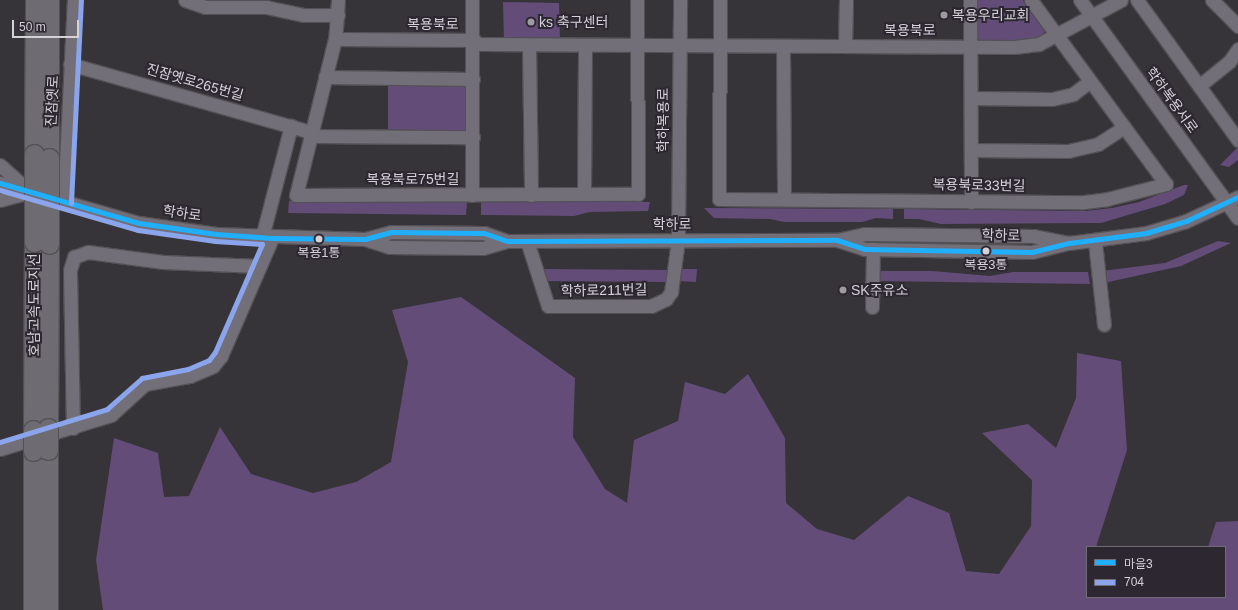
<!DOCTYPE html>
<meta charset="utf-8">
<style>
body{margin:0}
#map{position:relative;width:1238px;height:610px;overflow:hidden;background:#363439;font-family:Helvetica,"Noto Sans KR",sans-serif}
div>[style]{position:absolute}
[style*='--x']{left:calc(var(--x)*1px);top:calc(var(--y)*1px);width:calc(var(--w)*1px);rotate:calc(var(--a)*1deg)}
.green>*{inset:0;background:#634c78}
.roads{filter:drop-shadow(1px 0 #535155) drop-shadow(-1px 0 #535155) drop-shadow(0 1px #535155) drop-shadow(0 -1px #535155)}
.minor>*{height:13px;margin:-6.5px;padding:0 6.5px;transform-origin:6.5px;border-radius:6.5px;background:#736f79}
.highway>*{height:19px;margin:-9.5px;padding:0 9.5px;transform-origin:9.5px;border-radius:9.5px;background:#6e6b72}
.bridges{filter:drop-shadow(1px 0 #535155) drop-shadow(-1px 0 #535155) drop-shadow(0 1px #535155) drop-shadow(0 -1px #535155)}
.highway-bridge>*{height:19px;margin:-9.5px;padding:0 9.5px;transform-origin:9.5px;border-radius:9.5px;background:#6e6b72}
.bus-1>*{height:5px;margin:-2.5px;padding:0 2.5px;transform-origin:2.5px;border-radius:2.5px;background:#20affc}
.bus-2>*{height:5px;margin:-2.5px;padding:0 2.5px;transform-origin:2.5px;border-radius:2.5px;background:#8ba5ed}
.dots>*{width:11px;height:11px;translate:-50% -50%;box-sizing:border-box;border:2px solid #2c2731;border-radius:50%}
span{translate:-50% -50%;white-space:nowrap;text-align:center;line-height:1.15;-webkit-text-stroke:4px #2c2731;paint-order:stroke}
.bus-label{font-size:13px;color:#d5d1d8}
.poi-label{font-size:14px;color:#d5d1d8}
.left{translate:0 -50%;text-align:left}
.street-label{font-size:14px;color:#d5d1d8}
.legend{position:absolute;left:1086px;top:546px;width:140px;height:52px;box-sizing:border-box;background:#2c2731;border:1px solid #706b74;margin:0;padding:5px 7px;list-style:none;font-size:12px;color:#d5d1d8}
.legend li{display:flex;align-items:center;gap:8px;height:20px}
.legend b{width:20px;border:1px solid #706b74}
.scale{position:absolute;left:12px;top:20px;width:67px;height:18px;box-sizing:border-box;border:2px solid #d5d1d8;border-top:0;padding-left:5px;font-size:12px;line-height:14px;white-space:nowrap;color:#d5d1d8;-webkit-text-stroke:3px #2c2731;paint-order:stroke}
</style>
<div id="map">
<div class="green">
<div style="clip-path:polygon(973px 0,1023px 0,1045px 31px,1037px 42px,974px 40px)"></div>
<div style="clip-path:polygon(503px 2px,559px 3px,560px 41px,504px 41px)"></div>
<div style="clip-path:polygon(388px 83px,464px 84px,469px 89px,469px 128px,463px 133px,388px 133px)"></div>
<div style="clip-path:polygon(1238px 147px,1238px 160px,1229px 167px,1220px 165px)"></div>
<div style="clip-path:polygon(1184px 185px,1188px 185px,1184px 195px,1165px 204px,1101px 223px,941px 224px,919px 219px,904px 219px,904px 209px,1086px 211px,1112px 208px,1139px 202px)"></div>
<div style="clip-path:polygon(289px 201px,467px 202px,466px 215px,288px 213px)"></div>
<div style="clip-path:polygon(481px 201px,650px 202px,648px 211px,590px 212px,574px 216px,481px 215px)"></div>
<div style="clip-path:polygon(704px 208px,893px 209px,893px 219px,876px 218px,862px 222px,784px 222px,770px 219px,714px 218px)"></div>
<div style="clip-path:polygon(1218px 241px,1231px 243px,1181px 266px,1104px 283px,1102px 271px,1165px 263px)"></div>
<div style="clip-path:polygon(539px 269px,670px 270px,667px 282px,539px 281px)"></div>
<div style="clip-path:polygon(680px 269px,697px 269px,696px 282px,678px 281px)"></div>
<div style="clip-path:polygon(877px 271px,932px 271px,990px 276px,1013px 272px,1088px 272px,1090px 284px,876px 281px)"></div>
<div style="clip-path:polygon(461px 297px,575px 378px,573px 437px,605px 489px,627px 503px,634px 440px,678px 421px,685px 382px,725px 394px,748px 374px,785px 438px,786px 503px,817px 529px,854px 540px,908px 496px,949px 513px,966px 571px,999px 574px,1031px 526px,1032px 480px,982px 433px,1028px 424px,1056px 448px,1076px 398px,1077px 353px,1121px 361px,1127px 450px,1096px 547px,1087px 547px,1087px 597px,1225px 597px,1225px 547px,1208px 547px,1216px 522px,1238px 521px,1238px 610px,103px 610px,96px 560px,114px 438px,158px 453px,164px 497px,189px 496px,220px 427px,251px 474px,313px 493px,356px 482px,391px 462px,408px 362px,392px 310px)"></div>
</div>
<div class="roads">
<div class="minor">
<div style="--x:185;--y:0;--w:21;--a:19"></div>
<div style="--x:205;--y:7;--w:61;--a:0"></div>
<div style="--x:266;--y:7;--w:39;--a:12"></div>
<div style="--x:304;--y:15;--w:34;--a:0"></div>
<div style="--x:338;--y:0;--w:39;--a:94"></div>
<div style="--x:335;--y:39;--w:161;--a:104"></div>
<div style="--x:296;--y:195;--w:342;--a:-0.2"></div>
<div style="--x:638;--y:194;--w:194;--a:-90.3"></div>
<div style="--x:720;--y:0;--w:199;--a:90.3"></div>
<div style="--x:719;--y:199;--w:365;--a:0.5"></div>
<div style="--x:1084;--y:202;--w:23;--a:-7"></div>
<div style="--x:1107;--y:199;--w:61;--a:-14.3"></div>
<div style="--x:1166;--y:184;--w:228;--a:-126.3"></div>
<div style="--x:970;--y:0;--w:202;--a:89.7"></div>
<div style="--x:1080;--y:0;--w:269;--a:54.1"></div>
<div style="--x:1137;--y:0;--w:173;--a:54.2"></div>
<div style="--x:1212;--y:0;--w:37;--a:45"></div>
<div style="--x:335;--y:39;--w:139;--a:0.4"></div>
<div style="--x:474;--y:40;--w:6;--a:45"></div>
<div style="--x:478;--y:44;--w:536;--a:0.32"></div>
<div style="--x:1014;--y:47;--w:25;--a:-7"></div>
<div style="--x:1039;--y:44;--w:93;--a:-28.2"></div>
<div style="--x:529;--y:45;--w:150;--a:89.2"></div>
<div style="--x:783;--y:46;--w:152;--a:89.6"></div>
<div style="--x:845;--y:46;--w:46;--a:-88.8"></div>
<div style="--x:70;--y:64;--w:250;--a:15.8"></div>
<div style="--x:325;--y:77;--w:148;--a:0.8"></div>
<div style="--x:1199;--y:86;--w:38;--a:-39"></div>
<div style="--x:1229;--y:62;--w:16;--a:-55"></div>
<div style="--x:971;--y:98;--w:81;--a:0.7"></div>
<div style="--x:1052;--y:99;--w:22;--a:-13"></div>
<div style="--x:1073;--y:94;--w:21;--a:-37"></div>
<div style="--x:310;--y:136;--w:163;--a:0.4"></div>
<div style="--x:971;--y:150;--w:97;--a:0.6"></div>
<div style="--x:1068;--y:151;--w:31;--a:-13"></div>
<div style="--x:1098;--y:144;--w:31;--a:-33"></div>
<div style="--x:0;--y:165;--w:36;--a:42"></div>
<div style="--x:0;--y:183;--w:145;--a:16.1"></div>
<div style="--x:139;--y:223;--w:78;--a:8.1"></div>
<div style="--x:216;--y:234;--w:149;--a:1.9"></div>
<div style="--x:365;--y:239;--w:27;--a:-15"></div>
<div style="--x:391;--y:232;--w:93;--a:0.6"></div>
<div style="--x:484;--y:233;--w:24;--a:19"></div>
<div style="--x:584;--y:194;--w:149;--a:-89.6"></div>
<div style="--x:472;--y:195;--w:195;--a:-90"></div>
<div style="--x:0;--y:200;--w:31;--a:-15"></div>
<div style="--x:64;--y:203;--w:203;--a:-87.2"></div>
<div style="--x:262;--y:237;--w:115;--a:-75.4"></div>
<div style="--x:365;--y:239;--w:26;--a:18"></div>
<div style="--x:390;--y:247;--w:93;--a:0.6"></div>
<div style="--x:483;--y:248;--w:25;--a:-16"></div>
<div style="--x:507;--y:241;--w:330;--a:-0.2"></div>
<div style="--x:837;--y:240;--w:29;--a:-12"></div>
<div style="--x:865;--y:234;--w:168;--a:0.7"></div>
<div style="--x:1033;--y:236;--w:37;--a:11"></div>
<div style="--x:837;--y:240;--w:28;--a:18"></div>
<div style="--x:864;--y:249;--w:168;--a:1"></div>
<div style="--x:1032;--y:252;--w:38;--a:-14"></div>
<div style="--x:1069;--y:243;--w:78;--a:-7.4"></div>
<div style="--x:1146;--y:233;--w:42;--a:-16.7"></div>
<div style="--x:1186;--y:221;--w:57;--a:-24.8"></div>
<div style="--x:527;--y:241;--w:68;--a:72.1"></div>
<div style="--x:548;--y:306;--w:103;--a:0"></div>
<div style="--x:651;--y:306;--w:17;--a:-25"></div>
<div style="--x:666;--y:299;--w:9;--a:-54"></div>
<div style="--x:671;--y:292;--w:52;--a:-82.3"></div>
<div style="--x:678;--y:240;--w:240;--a:-89.5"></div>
<div style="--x:1095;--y:242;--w:83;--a:83.8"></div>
<div style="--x:872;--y:307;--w:58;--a:-89"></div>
<div style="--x:73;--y:428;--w:158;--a:-91.1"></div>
<div style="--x:70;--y:270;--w:14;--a:-73"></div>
<div style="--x:74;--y:257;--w:15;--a:-20"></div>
<div style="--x:88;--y:252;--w:76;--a:7.6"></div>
<div style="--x:163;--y:262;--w:96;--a:2.4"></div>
<div style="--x:0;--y:449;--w:116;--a:-17"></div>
<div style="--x:111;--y:415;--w:46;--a:-42.4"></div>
<div style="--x:145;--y:384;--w:46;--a:-10.1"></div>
<div style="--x:190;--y:376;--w:25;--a:-23"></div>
<div style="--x:213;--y:366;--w:13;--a:-51"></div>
<div style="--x:221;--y:356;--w:129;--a:-66.6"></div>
</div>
<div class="highway">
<div style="--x:34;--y:154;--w:154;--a:-89.6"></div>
<div style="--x:49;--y:158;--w:158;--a:-90"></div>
<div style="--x:48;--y:428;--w:184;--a:-89.7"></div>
<div style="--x:33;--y:430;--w:188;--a:-89.7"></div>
<div style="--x:33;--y:610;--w:159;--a:-90"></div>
<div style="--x:48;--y:610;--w:160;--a:-90"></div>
</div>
</div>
<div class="bridges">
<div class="highway-bridge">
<div style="--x:34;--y:242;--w:88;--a:-90"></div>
<div style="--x:49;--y:244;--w:86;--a:-90"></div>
<div style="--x:48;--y:450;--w:22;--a:-90"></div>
<div style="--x:33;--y:451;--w:21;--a:-90"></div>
</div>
</div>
<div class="bus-1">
<div style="--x:0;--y:183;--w:145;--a:16.1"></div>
<div style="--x:139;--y:223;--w:78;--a:8.1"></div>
<div style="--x:216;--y:234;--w:56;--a:4.1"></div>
<div style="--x:272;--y:238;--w:93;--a:0.6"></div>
<div style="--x:365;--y:239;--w:27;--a:-15"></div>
<div style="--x:391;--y:232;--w:93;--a:0.6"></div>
<div style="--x:484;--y:233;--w:24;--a:19"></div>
<div style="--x:507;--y:241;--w:330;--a:-0.2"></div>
<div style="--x:837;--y:240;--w:28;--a:18"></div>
<div style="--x:864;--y:249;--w:168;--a:1"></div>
<div style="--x:1032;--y:252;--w:38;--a:-14"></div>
<div style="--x:1069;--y:243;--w:78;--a:-7.4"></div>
<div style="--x:1146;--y:233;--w:42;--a:-16.7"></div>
<div style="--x:1186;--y:221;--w:57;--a:-24.8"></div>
</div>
<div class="bus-2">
<div style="--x:0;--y:190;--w:144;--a:16.2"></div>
<div style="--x:138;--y:230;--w:78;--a:8.1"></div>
<div style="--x:215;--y:241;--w:47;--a:3.7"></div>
<div style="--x:262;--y:244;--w:118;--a:113.5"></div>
<div style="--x:215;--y:352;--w:10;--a:127"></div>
<div style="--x:209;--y:360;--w:23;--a:157"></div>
<div style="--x:188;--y:369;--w:47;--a:168.9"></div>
<div style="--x:142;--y:378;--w:47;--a:138.5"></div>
<div style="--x:107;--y:409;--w:112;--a:162.9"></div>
<div style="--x:71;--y:203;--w:203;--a:-87.2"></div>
</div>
<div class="dots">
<div style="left:944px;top:15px;background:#9d9aa0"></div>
<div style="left:531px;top:22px;background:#9d9aa0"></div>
<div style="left:319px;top:239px;background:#d5d1d8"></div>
<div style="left:986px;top:251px;background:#d5d1d8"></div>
<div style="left:843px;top:290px;background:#9d9aa0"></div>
</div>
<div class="bus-label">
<span style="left:319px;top:253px">복용1통</span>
<span style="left:986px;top:265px">복용3통</span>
</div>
<div class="poi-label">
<span class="left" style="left:952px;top:15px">복용우리교회</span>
<span class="left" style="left:539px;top:22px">ks 축구센터</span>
<span class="left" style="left:851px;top:290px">SK주유소</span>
</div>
<div class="street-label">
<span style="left:433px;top:24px">복용북로</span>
<span style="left:910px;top:30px">복용북로</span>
<span style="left:195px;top:82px;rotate:16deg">진잠옛로265번길</span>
<span style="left:1172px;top:100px;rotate:54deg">학하복용서로</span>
<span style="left:52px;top:101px;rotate:-87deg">진잠옛로</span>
<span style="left:663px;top:120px;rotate:-90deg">학하복용로</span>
<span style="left:413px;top:179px">복용북로75번길</span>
<span style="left:979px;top:185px;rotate:1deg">복용북로33번길</span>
<span style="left:182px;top:213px;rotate:8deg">학하로</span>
<span style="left:672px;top:224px">학하로</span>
<span style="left:1001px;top:235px;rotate:1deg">학하로</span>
<span style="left:604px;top:290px;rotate:-1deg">학하로211번길</span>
<span style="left:34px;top:305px;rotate:-90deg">호남고속도로지선</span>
</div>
<ul class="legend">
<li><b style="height:5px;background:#20affc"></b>마을3</li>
<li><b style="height:5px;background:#8ba5ed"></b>704</li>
</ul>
<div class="scale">50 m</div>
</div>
